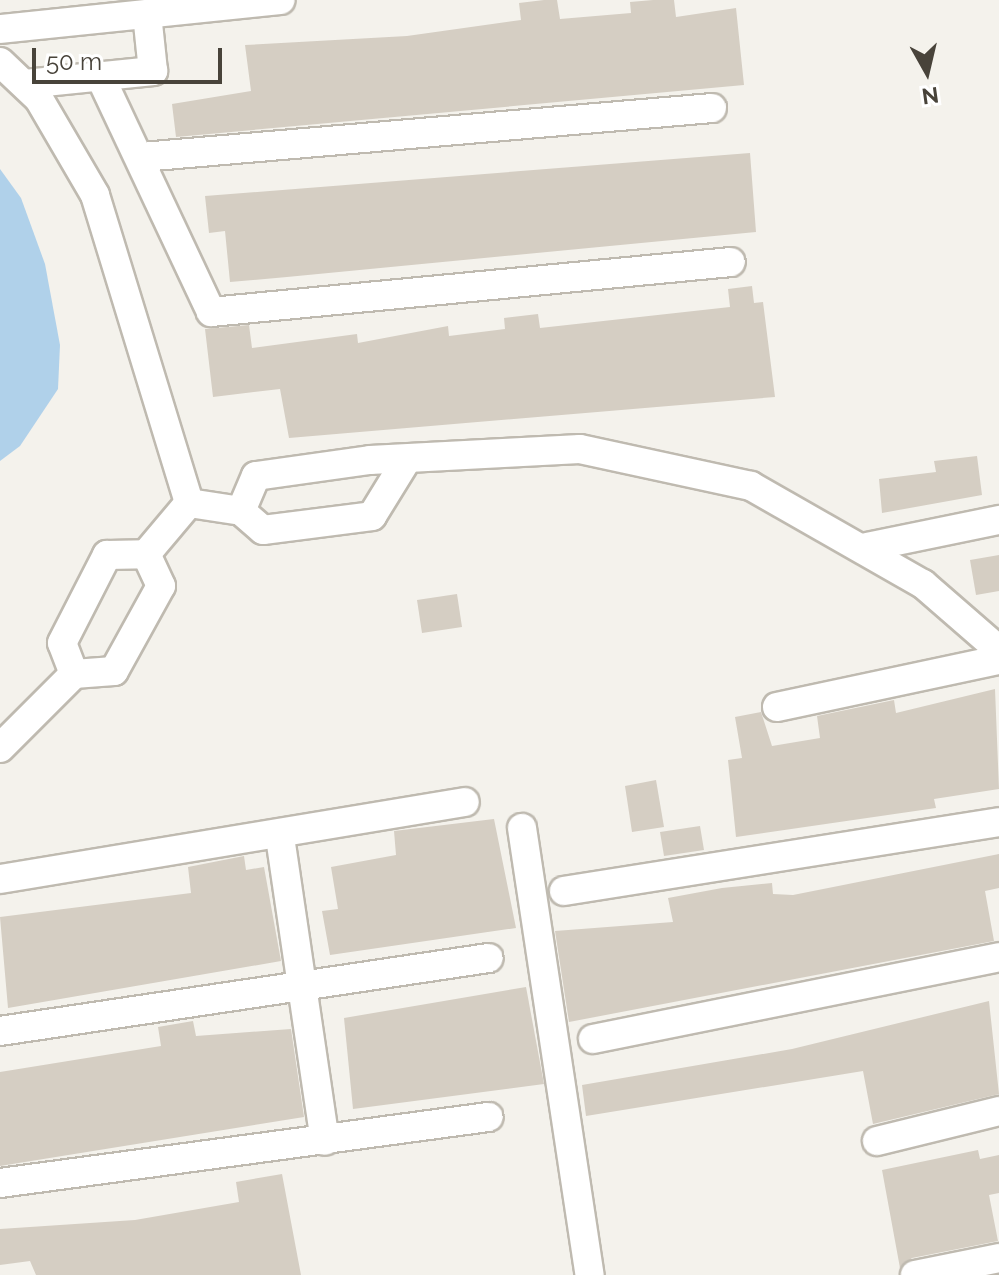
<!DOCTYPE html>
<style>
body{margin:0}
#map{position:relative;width:999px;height:1275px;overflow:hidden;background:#f4f2ec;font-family:Raleway,sans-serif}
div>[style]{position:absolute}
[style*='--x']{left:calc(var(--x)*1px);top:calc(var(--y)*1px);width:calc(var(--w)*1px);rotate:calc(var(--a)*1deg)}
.water>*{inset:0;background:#b0d1ea}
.building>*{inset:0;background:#d5cec3}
.roads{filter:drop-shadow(2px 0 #bfbab0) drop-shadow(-2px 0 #bfbab0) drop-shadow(0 2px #bfbab0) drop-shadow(0 -2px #bfbab0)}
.street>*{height:28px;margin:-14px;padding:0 14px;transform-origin:14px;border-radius:14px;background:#fff}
span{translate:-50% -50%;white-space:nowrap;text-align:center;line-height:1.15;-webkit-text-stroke:7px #fff;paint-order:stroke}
.north{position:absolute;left:887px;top:32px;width:80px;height:80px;-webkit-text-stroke:6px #fff;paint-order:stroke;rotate:172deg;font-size:22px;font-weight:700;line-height:32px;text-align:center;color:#48433a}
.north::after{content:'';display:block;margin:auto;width:28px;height:36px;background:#48433a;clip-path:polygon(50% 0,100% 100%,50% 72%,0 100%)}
.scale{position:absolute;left:32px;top:48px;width:190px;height:36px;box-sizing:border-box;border:4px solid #48433a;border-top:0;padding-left:10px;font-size:24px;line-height:28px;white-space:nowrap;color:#48433a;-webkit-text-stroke:6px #fff;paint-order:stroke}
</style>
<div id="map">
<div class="water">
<div style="clip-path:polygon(0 169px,21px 198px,45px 264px,60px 345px,58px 389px,20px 446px,0 461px)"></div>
</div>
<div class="building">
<div style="clip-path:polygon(544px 0,557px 0,560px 19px,631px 13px,630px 2px,653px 0,674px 0,676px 17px,736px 8px,744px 85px,176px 137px,172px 104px,251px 91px,245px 45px,407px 36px,521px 20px,519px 3px)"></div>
<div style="clip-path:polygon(750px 153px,756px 232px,287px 277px,230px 282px,225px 231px,209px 233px,205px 196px)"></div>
<div style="clip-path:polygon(752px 286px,754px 303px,763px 302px,775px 397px,289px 438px,280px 389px,213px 397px,205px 329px,249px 325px,252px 348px,357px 334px,358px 343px,448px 326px,449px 336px,505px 329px,504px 318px,538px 314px,540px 328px,730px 307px,728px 289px)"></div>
<div style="clip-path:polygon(977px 456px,982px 495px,882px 513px,879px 479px,936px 472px,934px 461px)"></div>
<div style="clip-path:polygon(999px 555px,999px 591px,976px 595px,970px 560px)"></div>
<div style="clip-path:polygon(457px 594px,462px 627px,422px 633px,417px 600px)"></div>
<div style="clip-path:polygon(995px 689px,999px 789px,934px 799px,936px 808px,736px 837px,728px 760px,742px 758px,735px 717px,761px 712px,772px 746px,820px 738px,817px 716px,894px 700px,896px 713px)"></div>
<div style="clip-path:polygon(656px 780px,664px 827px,632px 832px,625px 786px)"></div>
<div style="clip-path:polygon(494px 819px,516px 928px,330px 955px,322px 911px,338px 909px,331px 867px,396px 855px,394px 831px)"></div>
<div style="clip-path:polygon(700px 826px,704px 850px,664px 856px,660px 832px)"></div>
<div style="clip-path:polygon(999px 854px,999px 888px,985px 891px,994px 941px,569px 1022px,555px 931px,673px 922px,668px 898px,722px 888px,772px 883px,773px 894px,793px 895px)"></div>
<div style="clip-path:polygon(244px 856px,246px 870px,264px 867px,281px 961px,8px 1008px,0 917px,191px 893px,188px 867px)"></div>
<div style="clip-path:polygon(526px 987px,544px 1084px,353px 1109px,344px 1018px)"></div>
<div style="clip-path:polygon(989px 1001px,999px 1094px,873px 1124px,863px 1071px,586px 1116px,582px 1085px,792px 1049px)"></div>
<div style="clip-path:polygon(193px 1021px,196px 1036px,291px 1029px,304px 1117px,0 1166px,0 1072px,161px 1046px,158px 1027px)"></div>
<div style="clip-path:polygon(978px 1150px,980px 1159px,999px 1155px,999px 1193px,989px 1195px,998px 1241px,912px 1258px,900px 1268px,882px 1170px)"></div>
<div style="clip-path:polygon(282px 1174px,301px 1275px,36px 1275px,30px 1261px,0 1265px,0 1229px,135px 1220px,239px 1202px,236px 1182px)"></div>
</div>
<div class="roads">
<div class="street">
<div style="--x:0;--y:29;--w:282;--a:-5.9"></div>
<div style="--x:0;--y:62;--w:54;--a:43.5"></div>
<div style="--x:39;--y:99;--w:111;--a:59.7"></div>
<div style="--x:95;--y:195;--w:322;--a:73"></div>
<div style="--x:100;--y:76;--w:261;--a:64.8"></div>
<div style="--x:211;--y:312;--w:522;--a:-5.49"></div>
<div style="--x:25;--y:84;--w:129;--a:-5.8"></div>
<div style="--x:153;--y:71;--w:57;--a:-96"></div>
<div style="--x:142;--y:157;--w:572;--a:-4.91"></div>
<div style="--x:241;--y:511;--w:38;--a:-67"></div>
<div style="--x:256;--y:476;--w:115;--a:-8"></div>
<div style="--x:370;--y:460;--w:210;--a:-3"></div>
<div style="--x:580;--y:449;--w:175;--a:12.2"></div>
<div style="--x:751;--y:486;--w:198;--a:29.7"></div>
<div style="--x:923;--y:584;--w:101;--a:41"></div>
<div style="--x:867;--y:547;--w:135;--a:-11.6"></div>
<div style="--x:74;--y:674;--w:33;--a:-111"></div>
<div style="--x:62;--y:643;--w:99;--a:-62.9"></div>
<div style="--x:107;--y:555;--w:39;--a:-1"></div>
<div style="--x:146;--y:554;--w:67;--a:-49.9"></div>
<div style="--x:189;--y:503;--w:53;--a:8.7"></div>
<div style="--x:241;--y:511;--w:29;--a:41"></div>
<div style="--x:263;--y:530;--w:110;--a:-7.3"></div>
<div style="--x:372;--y:516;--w:61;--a:-58.4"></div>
<div style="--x:777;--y:707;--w:227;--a:-12"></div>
<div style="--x:0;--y:748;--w:105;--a:-45"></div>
<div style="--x:74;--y:674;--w:40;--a:-4.3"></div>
<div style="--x:114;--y:671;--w:97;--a:-61.1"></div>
<div style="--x:161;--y:586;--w:35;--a:-115"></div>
<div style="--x:522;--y:828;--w:452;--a:81.4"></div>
<div style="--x:280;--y:837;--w:307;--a:81.6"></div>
<div style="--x:0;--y:879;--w:471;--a:-9.4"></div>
<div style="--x:564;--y:891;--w:440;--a:-9"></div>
<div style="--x:0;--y:1031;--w:494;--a:-8.5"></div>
<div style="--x:593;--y:1039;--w:414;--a:-11.4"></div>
<div style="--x:877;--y:1141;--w:126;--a:-13.8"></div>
<div style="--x:0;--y:1183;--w:493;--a:-7.7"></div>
<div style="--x:915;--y:1275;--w:86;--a:-11.4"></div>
</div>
</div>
<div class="north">N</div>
<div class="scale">50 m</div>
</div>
